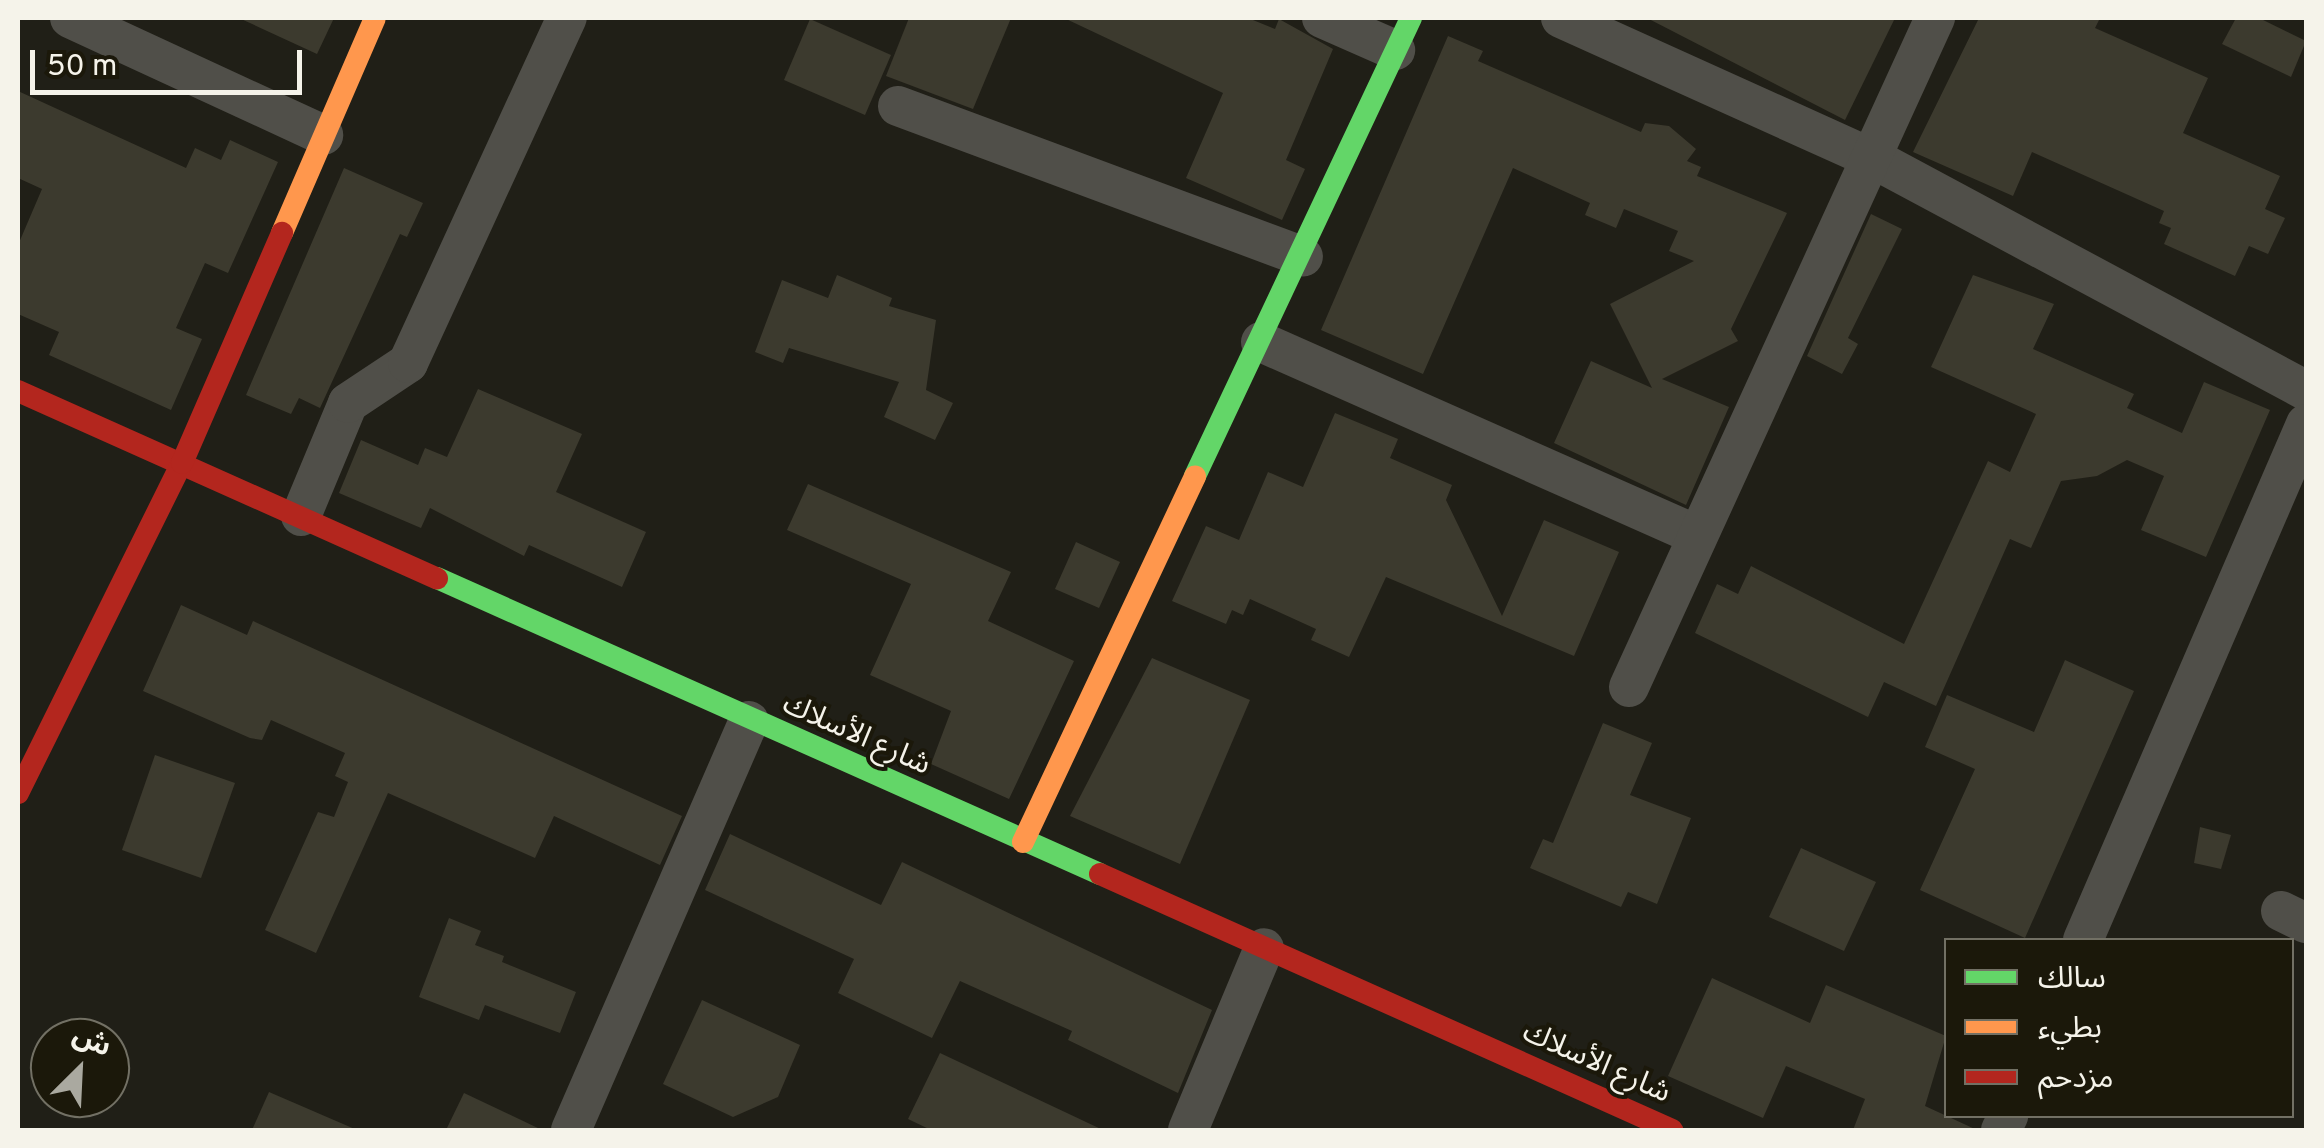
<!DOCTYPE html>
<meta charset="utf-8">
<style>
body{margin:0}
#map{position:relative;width:2324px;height:1148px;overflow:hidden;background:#201f17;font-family:Overpass,"Noto Sans Arabic",sans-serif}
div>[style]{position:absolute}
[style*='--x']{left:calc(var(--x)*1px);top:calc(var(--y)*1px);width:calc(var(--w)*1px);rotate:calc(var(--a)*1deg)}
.building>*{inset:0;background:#3c3a2e}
.street>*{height:40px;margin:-20px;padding:0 20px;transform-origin:20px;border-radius:20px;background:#504f49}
.fast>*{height:22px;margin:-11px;padding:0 11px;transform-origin:11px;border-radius:11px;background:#63d668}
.slow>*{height:22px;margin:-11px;padding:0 11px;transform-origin:11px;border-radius:11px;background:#ff974d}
.jam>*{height:22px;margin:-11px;padding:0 11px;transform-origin:11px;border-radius:11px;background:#b3261e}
span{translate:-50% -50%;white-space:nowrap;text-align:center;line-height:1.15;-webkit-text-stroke:8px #1b180a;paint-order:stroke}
.street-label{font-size:30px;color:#f5f3ea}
.frame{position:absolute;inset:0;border:20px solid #f5f3ea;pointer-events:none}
.legend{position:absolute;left:1944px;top:938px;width:350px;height:180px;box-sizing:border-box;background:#1b180a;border:2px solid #727064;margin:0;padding:12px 18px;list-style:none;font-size:30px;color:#f5f3ea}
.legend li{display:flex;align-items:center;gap:20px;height:50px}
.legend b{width:50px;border:2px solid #727064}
.north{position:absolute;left:30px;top:1018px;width:100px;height:100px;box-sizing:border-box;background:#1b180a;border:2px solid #727064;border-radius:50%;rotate:24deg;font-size:28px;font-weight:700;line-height:40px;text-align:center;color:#f5f3ea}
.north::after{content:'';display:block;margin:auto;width:35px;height:45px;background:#aaa9a0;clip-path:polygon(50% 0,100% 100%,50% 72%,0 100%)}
.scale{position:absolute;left:30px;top:50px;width:272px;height:45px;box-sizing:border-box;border:5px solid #f5f3ea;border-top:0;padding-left:12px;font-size:30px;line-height:35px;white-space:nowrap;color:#f5f3ea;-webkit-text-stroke:8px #1b180a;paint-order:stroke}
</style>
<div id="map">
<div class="building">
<div style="clip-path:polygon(239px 18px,334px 18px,317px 54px)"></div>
<div style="clip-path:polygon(909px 18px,1011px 18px,973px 109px,886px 76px)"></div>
<div style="clip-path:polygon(1064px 18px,1248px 18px,1275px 29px,1279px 19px,1333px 49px,1286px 160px,1305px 169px,1282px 220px,1186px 178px,1223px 93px)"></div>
<div style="clip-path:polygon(1647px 18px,1895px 18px,1845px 120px)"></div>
<div style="clip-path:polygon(1979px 18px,2100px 18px,2095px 28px,2208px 78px,2183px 133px,2280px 176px,2265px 209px,2285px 218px,2268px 254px,2249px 246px,2235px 276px,2164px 244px,2171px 228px,2159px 223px,2164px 211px,2032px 152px,2013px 196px,1913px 152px)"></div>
<div style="clip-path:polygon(2236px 18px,2259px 18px,2306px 41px,2291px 77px,2222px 44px)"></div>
<div style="clip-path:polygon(810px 19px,891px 55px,865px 115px,784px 80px)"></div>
<div style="clip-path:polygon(1448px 36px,1483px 51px,1478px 61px,1641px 132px,1645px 123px,1669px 126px,1696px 149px,1687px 161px,1701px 167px,1697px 176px,1787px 213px,1731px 329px,1738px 341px,1662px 379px,1729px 407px,1686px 505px,1554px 443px,1591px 361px,1652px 388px,1610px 304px,1694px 261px,1669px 251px,1678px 231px,1624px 209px,1616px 228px,1585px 215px,1590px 203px,1513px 168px,1423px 374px,1321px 330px)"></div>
<div style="clip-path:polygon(18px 91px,186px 168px,195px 148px,221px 160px,230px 140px,278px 162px,228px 273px,205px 263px,176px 328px,202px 339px,171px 410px,49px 355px,59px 332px,18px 314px,18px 245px,42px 189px,18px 178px)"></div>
<div style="clip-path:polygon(344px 168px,423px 203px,407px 237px,400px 234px,320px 408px,299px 398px,291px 414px,246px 395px)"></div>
<div style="clip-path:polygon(1871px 214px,1902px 229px,1848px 338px,1858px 344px,1842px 374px,1807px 356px)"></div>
<div style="clip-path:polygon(837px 275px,892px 298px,889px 306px,936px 320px,926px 390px,953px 403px,935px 440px,884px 417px,899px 382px,789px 348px,783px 363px,755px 352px,782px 280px,828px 298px)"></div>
<div style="clip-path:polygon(1973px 275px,2054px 304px,2033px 349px,2134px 394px,2127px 408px,2182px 433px,2204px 382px,2270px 410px,2206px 557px,2141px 530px,2164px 476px,2127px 460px,2097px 476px,2061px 481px,2031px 548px,2010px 539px,1936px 706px,1884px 682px,1868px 717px,1695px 633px,1717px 584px,1738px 594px,1751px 566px,1904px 644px,1988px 461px,2010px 472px,2036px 414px,1931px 367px)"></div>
<div style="clip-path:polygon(478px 389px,582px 434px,556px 492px,646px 532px,622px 587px,529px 545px,524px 556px,430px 508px,421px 528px,339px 493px,361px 440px,418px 465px,425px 448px,447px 457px)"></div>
<div style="clip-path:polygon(1335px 413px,1398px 439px,1390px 458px,1452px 485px,1446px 500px,1502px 616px,1544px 520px,1619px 552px,1574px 656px,1386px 577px,1349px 657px,1311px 640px,1316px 629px,1250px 599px,1243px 615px,1232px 610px,1226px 624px,1172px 601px,1206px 526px,1239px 540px,1268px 472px,1303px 487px)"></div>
<div style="clip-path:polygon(808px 484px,1011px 572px,988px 621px,1074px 661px,1009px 799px,931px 764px,951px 711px,870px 675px,911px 584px,787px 530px)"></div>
<div style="clip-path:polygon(1076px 542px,1120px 562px,1099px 608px,1055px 589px)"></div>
<div style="clip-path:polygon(181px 605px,247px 635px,253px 621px,682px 816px,660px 865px,554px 816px,535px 858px,388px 793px,316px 953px,265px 930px,318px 812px,334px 817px,348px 782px,335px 776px,345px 753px,271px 720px,262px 740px,250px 738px,143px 691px)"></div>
<div style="clip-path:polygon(1152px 658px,1250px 700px,1180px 864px,1070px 816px)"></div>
<div style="clip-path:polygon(2065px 660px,2134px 691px,2025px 938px,1920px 890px,1975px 769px,1925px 747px,1947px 695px,2034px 732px)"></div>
<div style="clip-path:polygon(1603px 723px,1652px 743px,1630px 795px,1691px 818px,1657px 904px,1628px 892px,1621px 907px,1530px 868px,1543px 839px,1553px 843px)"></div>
<div style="clip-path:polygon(155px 755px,235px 783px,201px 878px,122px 850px)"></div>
<div style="clip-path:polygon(2200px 827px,2231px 835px,2221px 869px,2194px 863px)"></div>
<div style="clip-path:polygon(730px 834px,881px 905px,902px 862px,1212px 1010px,1178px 1093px,1068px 1040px,1072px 1031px,960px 981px,932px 1038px,838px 993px,854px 959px,705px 890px)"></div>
<div style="clip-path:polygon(1801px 848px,1876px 882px,1844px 951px,1769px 917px)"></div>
<div style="clip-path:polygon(449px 918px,481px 931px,475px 945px,504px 956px,502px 962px,576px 992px,560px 1033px,485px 1005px,479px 1020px,419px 997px)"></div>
<div style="clip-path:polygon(1712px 978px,1810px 1023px,1826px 985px,1946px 1036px,1925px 1106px,1977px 1130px,1853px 1130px,1865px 1099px,1786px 1066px,1763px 1118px,1668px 1076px)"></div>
<div style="clip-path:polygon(702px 1000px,800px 1045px,778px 1097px,733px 1117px,663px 1084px)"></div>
<div style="clip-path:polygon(940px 1053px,1103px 1130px,931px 1130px,908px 1119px)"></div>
<div style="clip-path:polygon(269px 1092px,357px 1130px,252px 1130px)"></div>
<div style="clip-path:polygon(464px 1093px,542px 1130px,446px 1130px)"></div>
</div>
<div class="street">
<div style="--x:70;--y:18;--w:279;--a:24.8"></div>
<div style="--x:1322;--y:18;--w:80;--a:23.7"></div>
<div style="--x:1561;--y:18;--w:346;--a:24.3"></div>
<div style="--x:1876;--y:160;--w:488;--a:28.2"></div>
<div style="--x:898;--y:106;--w:432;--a:20.4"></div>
<div style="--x:1261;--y:342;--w:476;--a:23.9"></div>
<div style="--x:301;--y:516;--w:122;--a:-67.4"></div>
<div style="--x:348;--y:403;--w:72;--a:-33.7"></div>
<div style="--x:408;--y:363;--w:380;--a:-65.3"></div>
<div style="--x:1629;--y:687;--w:736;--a:-65.42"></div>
<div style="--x:2281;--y:911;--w:28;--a:26"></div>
<div style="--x:2083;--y:940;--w:562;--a:-66.63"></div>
<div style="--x:571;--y:1130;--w:446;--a:-66.5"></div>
<div style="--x:1188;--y:1130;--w:197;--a:-67.3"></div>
<div style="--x:2001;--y:1130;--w:16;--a:-63"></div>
</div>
<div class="fast">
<div style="--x:1195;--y:476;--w:506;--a:-64.75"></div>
<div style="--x:437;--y:578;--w:726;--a:24.06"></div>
</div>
<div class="slow">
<div style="--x:282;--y:233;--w:234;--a:-66.6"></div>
<div style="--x:1023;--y:842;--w:404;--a:-64.8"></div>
</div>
<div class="jam">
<div style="--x:18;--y:391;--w:459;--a:24.1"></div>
<div style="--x:18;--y:793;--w:369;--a:-63.6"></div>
<div style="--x:182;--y:463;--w:251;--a:-66.5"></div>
<div style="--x:1100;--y:874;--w:627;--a:24.11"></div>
</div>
<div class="street-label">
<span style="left:856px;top:736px;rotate:24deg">شارع الأسلاك</span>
<span style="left:1596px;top:1064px;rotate:24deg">شارع الأسلاك</span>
</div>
<div class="frame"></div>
<ul class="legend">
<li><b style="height:12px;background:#63d668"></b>سالك</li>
<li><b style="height:12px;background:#ff974d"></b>بطيء</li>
<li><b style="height:12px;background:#b3261e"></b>مزدحم</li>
</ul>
<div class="north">ش</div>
<div class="scale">50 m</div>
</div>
